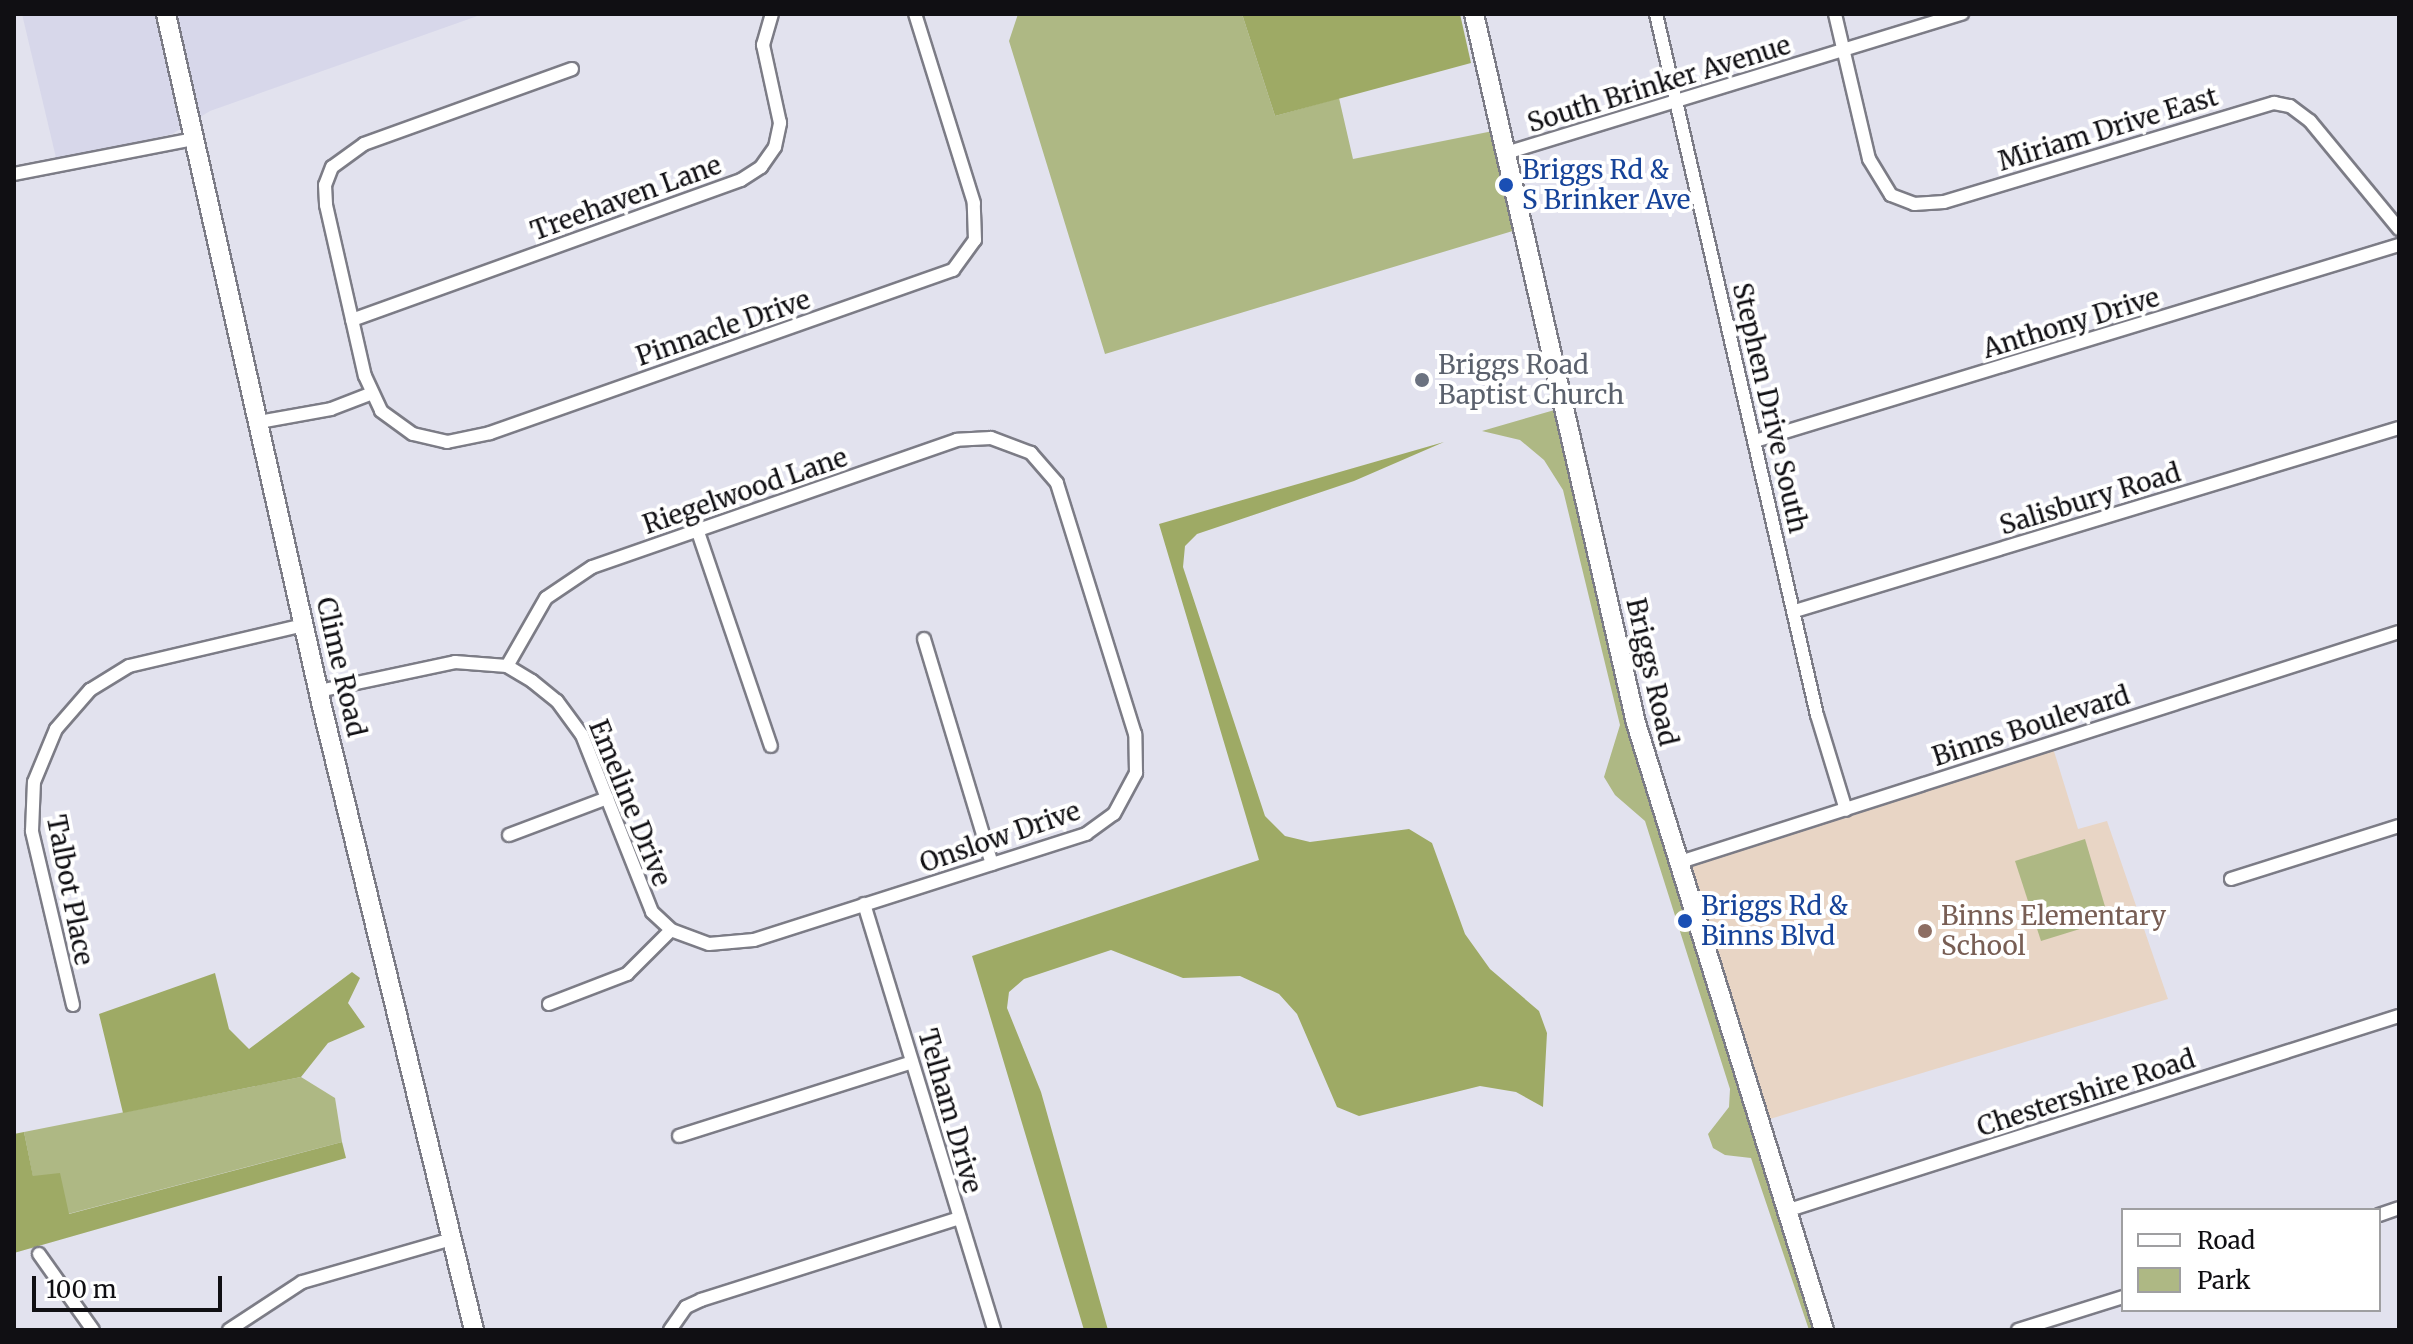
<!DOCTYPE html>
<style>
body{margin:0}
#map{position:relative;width:2413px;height:1344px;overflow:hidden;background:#e2e2ee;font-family:Merriweather,serif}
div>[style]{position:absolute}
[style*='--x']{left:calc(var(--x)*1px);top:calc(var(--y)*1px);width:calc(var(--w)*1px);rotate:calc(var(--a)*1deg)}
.built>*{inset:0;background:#d7d7ea}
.education>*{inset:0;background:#e8d5c5}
.green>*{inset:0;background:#aeb884}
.forest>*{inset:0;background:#9eaa65}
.roads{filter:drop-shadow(2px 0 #7c7c86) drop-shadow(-2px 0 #7c7c86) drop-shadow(0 2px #7c7c86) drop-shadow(0 -2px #7c7c86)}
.street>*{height:12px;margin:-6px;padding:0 6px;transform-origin:6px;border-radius:6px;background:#fff}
.secondary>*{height:18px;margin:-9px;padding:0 9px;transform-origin:9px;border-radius:9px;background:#fff}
.dots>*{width:22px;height:22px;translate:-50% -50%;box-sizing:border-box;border:4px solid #fff;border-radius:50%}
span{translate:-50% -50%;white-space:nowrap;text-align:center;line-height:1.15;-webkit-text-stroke:8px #fff;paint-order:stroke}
.street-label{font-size:26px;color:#100f13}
.transit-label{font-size:26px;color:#164399}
.left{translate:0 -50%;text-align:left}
.worship-label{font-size:26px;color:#5b616d}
.education-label{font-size:26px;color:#785e54}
.frame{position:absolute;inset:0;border:16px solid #100f13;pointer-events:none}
.legend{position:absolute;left:2121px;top:1208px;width:260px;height:104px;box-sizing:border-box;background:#fff;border:2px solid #9f9fa1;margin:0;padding:10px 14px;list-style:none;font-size:24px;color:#100f13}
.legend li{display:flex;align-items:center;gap:16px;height:40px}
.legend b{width:40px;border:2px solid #9f9fa1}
.scale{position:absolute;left:32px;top:1276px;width:190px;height:36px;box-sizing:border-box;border:4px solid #100f13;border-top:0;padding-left:10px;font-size:24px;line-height:28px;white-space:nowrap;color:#100f13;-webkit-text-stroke:6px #fff;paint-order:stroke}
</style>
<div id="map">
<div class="built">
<div style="clip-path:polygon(22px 14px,483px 14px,210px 111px,172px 134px,57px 162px)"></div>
</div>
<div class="education">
<div style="clip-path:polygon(2053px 748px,2078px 829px,2107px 821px,2168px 999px,1763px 1121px,1684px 862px)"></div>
</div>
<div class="green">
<div style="clip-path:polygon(1018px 14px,1242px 14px,1275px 116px,1339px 98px,1353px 159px,1493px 131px,1516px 230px,1105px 354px,1009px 41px)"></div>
<div style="clip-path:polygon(1558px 409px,1654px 816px,1817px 1330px,1809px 1330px,1751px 1158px,1725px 1155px,1713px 1148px,1708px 1134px,1729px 1107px,1730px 1089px,1645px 821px,1615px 795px,1604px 777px,1620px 725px,1563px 490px,1544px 460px,1520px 440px,1482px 431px)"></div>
<div style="clip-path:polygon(2085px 839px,2109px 920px,2041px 941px,2015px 861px)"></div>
<div style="clip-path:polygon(301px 1077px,335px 1098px,342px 1142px,68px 1214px,33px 1177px,24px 1132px)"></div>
</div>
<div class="forest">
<div style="clip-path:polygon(1242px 14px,1460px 14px,1471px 63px,1275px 116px)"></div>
<div style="clip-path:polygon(1444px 442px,1354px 481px,1197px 534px,1185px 546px,1183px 567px,1265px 816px,1285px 836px,1310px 842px,1409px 829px,1432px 843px,1465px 934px,1490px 969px,1539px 1011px,1547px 1033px,1543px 1107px,1516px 1092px,1480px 1086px,1359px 1116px,1337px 1107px,1297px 1014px,1279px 994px,1240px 976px,1183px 978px,1111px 950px,1024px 979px,1009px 992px,1007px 1008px,1041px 1092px,1108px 1330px,1084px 1330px,972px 956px,1259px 860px,1159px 524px)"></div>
<div style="clip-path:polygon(352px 972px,360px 978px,348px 1003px,365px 1027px,328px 1043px,301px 1077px,123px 1113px,99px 1014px,215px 973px,229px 1029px,249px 1049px)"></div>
<div style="clip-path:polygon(24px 1132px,33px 1176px,60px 1173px,69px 1214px,342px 1142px,346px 1158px,14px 1253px,14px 1134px)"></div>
</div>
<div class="roads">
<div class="street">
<div style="--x:1656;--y:14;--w:719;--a:77.07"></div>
<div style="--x:1817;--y:715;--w:99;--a:73"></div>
<div style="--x:1835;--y:14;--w:149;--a:76.8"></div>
<div style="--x:1869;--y:159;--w:42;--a:58.6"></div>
<div style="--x:1891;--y:195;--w:25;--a:21"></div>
<div style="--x:1914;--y:204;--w:30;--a:-4"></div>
<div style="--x:1944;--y:202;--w:345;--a:-16.7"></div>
<div style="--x:2274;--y:103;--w:16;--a:11"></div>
<div style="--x:2290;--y:106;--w:25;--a:37"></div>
<div style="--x:2310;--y:121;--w:140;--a:50.5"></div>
<div style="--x:572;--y:69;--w:221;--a:160.2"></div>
<div style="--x:364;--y:144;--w:39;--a:144"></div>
<div style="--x:332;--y:167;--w:19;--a:111"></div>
<div style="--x:325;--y:185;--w:20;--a:87"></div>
<div style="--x:326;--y:205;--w:175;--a:77.2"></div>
<div style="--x:365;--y:376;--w:38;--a:65"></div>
<div style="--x:381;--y:411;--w:39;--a:36"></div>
<div style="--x:413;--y:434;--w:35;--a:13"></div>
<div style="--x:447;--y:442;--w:44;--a:-11.8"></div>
<div style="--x:490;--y:433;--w:491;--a:-19.4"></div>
<div style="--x:953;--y:270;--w:37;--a:-54"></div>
<div style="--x:975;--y:240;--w:37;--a:-92"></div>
<div style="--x:974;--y:203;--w:198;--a:-107.3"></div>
<div style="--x:1506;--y:153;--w:477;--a:-17"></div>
<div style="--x:14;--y:174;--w:183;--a:-11"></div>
<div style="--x:352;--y:320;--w:413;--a:-19.8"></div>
<div style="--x:741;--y:180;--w:24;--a:-33"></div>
<div style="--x:761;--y:167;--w:24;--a:-55"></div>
<div style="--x:775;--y:147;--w:25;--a:-78"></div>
<div style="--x:780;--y:123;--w:80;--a:-102.3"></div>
<div style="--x:763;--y:45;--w:32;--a:-74"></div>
<div style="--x:259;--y:422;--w:73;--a:-10.2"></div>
<div style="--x:331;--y:409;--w:42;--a:-21"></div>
<div style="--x:1755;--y:441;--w:673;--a:-16.93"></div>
<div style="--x:698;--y:532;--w:226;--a:71.2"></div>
<div style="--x:1795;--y:611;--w:631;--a:-16.86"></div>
<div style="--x:924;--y:639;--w:235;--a:73.2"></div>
<div style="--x:319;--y:691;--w:139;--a:-12"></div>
<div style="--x:455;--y:662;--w:52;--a:4.4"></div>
<div style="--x:507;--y:666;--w:29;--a:31"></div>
<div style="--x:532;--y:681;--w:32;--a:39"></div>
<div style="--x:557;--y:701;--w:42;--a:53.7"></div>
<div style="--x:582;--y:735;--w:190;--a:68.4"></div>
<div style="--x:652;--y:912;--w:26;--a:43"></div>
<div style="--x:671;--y:930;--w:40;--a:20.2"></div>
<div style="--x:709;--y:944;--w:45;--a:-5.1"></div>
<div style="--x:754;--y:940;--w:349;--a:-17.7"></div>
<div style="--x:1086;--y:834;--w:34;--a:-36"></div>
<div style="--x:1114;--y:814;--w:47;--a:-61.8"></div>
<div style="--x:1136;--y:773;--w:39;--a:-91"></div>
<div style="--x:1135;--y:734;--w:263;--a:-107.3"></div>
<div style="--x:1057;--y:483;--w:40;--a:-131"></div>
<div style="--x:1031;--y:453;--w:43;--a:-159.4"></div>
<div style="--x:991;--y:438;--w:34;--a:177"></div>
<div style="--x:957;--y:440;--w:386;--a:160.8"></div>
<div style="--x:592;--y:567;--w:55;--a:146"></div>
<div style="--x:546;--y:598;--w:78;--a:119.8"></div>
<div style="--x:509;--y:835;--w:105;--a:-20.7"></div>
<div style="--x:1677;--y:863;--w:758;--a:-17.74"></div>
<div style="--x:2231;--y:879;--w:176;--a:-17.5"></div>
<div style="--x:864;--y:904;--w:445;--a:73"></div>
<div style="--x:549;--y:1004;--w:84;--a:-21"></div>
<div style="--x:627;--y:974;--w:62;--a:-45"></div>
<div style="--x:73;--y:1005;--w:179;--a:-103.3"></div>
<div style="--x:32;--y:831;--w:49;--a:-87.7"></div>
<div style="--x:34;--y:782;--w:57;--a:-67.5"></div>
<div style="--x:56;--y:729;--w:52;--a:-48.9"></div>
<div style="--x:90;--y:690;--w:46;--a:-31.6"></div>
<div style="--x:129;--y:666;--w:180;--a:-13.2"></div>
<div style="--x:679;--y:1136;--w:244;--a:-17.6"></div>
<div style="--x:1786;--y:1211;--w:643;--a:-17.65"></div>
<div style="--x:2379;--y:1215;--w:21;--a:-19"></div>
<div style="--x:39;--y:1254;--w:93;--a:54.6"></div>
<div style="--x:229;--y:1330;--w:87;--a:-33.3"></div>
<div style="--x:302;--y:1282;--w:156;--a:-16"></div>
<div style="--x:670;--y:1330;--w:28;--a:-55"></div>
<div style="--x:686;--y:1307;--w:17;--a:-25"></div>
<div style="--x:701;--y:1300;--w:271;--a:-17.6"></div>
<div style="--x:2018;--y:1330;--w:110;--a:-17.4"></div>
</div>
<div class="secondary">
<div style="--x:166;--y:14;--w:710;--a:77.31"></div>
<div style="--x:322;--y:707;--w:641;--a:76.29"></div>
<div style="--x:1474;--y:14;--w:727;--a:77.13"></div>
<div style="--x:1636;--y:723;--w:635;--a:72.79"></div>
</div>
</div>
<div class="dots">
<div style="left:1506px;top:185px;background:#1a4fb4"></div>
<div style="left:1422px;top:380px;background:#6b7280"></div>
<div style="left:1685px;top:921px;background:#1a4fb4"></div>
<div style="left:1925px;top:931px;background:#8d6e63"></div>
</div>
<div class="street-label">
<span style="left:1659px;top:84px;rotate:-17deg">South Brinker Avenue</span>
<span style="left:2108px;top:129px;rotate:-17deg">Miriam Drive East</span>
<span style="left:626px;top:198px;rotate:-20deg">Treehaven Lane</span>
<span style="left:2071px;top:323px;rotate:-17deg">Anthony Drive</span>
<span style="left:723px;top:328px;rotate:-19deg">Pinnacle Drive</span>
<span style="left:1770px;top:408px;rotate:77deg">Stephen Drive South</span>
<span style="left:745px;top:491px;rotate:-19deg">Riegelwood Lane</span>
<span style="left:2090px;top:499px;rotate:-17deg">Salisbury Road</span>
<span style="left:341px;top:667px;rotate:77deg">Clime Road</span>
<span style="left:1652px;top:672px;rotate:77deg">Briggs Road</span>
<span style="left:2031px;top:726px;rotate:-18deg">Binns Boulevard</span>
<span style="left:630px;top:803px;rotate:68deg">Emeline Drive</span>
<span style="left:1000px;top:837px;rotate:-19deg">Onslow Drive</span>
<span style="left:70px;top:890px;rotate:79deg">Talbot Place</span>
<span style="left:2086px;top:1093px;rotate:-18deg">Chestershire Road</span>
<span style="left:950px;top:1111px;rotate:74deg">Telham Drive</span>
</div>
<div class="transit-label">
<span class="left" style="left:1522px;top:185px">Briggs Rd &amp;<br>S Brinker Ave</span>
<span class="left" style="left:1701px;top:921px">Briggs Rd &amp;<br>Binns Blvd</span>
</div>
<div class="worship-label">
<span class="left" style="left:1438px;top:380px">Briggs Road<br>Baptist Church</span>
</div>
<div class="education-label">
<span class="left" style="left:1941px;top:931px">Binns Elementary<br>School</span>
</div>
<div class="frame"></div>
<ul class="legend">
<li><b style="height:10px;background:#fff"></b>Road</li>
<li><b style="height:22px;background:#aeb884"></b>Park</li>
</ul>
<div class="scale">100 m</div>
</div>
